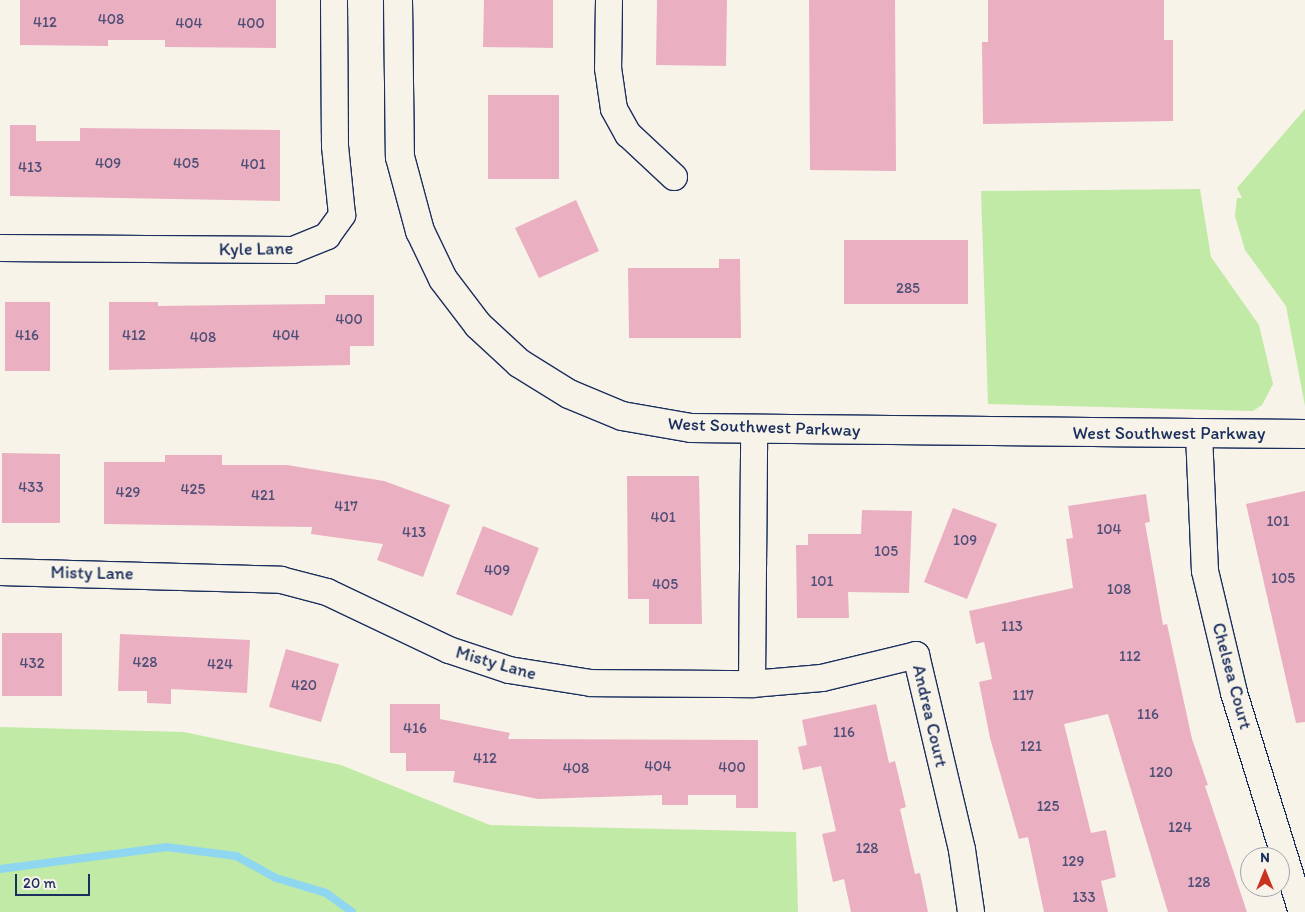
<!DOCTYPE html>
<style>
body{margin:0}
#map{position:relative;width:1305px;height:912px;overflow:hidden;background:#f7f3e8;font-family:Itim,sans-serif}
div>[style]{position:absolute}
[style*='--x']{left:calc(var(--x)*1px);top:calc(var(--y)*1px);width:calc(var(--w)*1px);rotate:calc(var(--a)*1deg)}
.green>*{inset:0;background:#c1eaa6}
.stream>*{height:8px;margin:-4px;padding:0 4px;transform-origin:4px;border-radius:4px;background:#8fd7f0}
.building>*{inset:0;background:#eab0c2}
.roads{filter:drop-shadow(1px 0 #1b2f5e) drop-shadow(-1px 0 #1b2f5e) drop-shadow(0 1px #1b2f5e) drop-shadow(0 -1px #1b2f5e)}
.street>*{height:26px;margin:-13px;padding:0 13px;transform-origin:13px;border-radius:13px;background:#f7f3e8}
.secondary>*{height:28px;margin:-14px;padding:0 14px;transform-origin:14px;border-radius:14px;background:#f7f3e8}
span{translate:-50% -50%;white-space:nowrap;text-align:center;line-height:1.15;-webkit-text-stroke:4px #f7f3e8;paint-order:stroke}
.number-label{font-size:15px;color:#4f4f77}
.number-label span{-webkit-text-stroke-width:0}
.street-label{font-size:18px;color:#1b2f5e}
.north{position:absolute;left:1240px;top:847px;width:50px;height:50px;box-sizing:border-box;background:#f7f3e8;border:1px solid #9fa5b1;border-radius:50%;rotate:0deg;font-size:14px;font-weight:700;line-height:20px;text-align:center;color:#1b2f5e}
.north::after{content:'';display:block;margin:auto;width:18px;height:22px;background:#c8321e;clip-path:polygon(50% 0,100% 100%,50% 72%,0 100%)}
.scale{position:absolute;left:15px;top:874px;width:75px;height:22px;box-sizing:border-box;border:2px solid #1b2f5e;border-top:0;padding-left:6px;font-size:15px;line-height:18px;white-space:nowrap;color:#1b2f5e;-webkit-text-stroke:4px #f7f3e8;paint-order:stroke}
</style>
<div id="map">
<div class="green">
<div style="clip-path:polygon(1305px 109px,1305px 406px,1286px 306px,1245px 250px,1235px 216px,1237px 198px,1242px 198px,1237px 188px)"></div>
<div style="clip-path:polygon(1200px 189px,1211px 257px,1259px 325px,1273px 384px,1262px 405px,1253px 411px,988px 404px,981px 191px)"></div>
<div style="clip-path:polygon(0 727px,184px 732px,341px 765px,490px 825px,796px 832px,798px 912px,0 912px)"></div>
</div>
<div class="stream">
<div style="--x:0;--y:869;--w:167;--a:-7.5"></div>
<div style="--x:166;--y:847;--w:71;--a:7.3"></div>
<div style="--x:236;--y:856;--w:46;--a:28.8"></div>
<div style="--x:276;--y:878;--w:52;--a:16.7"></div>
<div style="--x:326;--y:893;--w:32;--a:36"></div>
</div>
<div class="building">
<div style="clip-path:polygon(20px 0,276px 0,276px 48px,165px 47px,165px 40px,108px 40px,108px 46px,20px 45px)"></div>
<div style="clip-path:polygon(484px 0,553px 0,553px 48px,483px 47px)"></div>
<div style="clip-path:polygon(657px 0,727px 0,726px 66px,656px 65px)"></div>
<div style="clip-path:polygon(809px 0,895px 0,896px 171px,810px 170px)"></div>
<div style="clip-path:polygon(988px 0,1164px 0,1164px 40px,1173px 40px,1173px 121px,983px 124px,982px 42px,988px 42px)"></div>
<div style="clip-path:polygon(488px 95px,559px 95px,559px 179px,488px 179px)"></div>
<div style="clip-path:polygon(10px 125px,36px 125px,36px 141px,80px 141px,80px 128px,280px 130px,280px 201px,10px 196px)"></div>
<div style="clip-path:polygon(576px 200px,599px 251px,539px 278px,515px 228px)"></div>
<div style="clip-path:polygon(844px 240px,968px 240px,968px 304px,844px 304px)"></div>
<div style="clip-path:polygon(719px 259px,740px 259px,741px 338px,629px 338px,628px 268px,719px 268px)"></div>
<div style="clip-path:polygon(325px 295px,374px 295px,374px 346px,350px 346px,350px 365px,109px 370px,109px 302px,158px 302px,158px 306px,325px 304px)"></div>
<div style="clip-path:polygon(5px 302px,50px 302px,50px 371px,5px 371px)"></div>
<div style="clip-path:polygon(2px 453px,60px 454px,60px 523px,2px 523px)"></div>
<div style="clip-path:polygon(165px 455px,222px 455px,222px 465px,287px 465px,384px 481px,450px 505px,423px 577px,377px 560px,383px 544px,311px 534px,312px 527px,104px 524px,104px 462px,165px 462px)"></div>
<div style="clip-path:polygon(627px 476px,699px 476px,702px 624px,649px 624px,649px 599px,628px 599px)"></div>
<div style="clip-path:polygon(1305px 491px,1305px 722px,1296px 723px,1246px 504px)"></div>
<div style="clip-path:polygon(1146px 494px,1150px 522px,1145px 523px,1163px 625px,1167px 624px,1192px 739px,1208px 785px,1205px 786px,1247px 912px,1168px 912px,1108px 714px,1064px 724px,1091px 833px,1106px 830px,1116px 877px,1101px 881px,1108px 912px,1044px 912px,1028px 837px,1019px 839px,990px 738px,979px 682px,992px 679px,984px 642px,976px 644px,969px 611px,1073px 588px,1066px 539px,1073px 538px,1068px 506px)"></div>
<div style="clip-path:polygon(953px 508px,997px 524px,967px 599px,924px 582px)"></div>
<div style="clip-path:polygon(862px 510px,912px 511px,909px 593px,848px 592px,849px 618px,797px 618px,796px 545px,808px 545px,808px 534px,861px 534px)"></div>
<div style="clip-path:polygon(483px 526px,539px 548px,512px 616px,456px 594px)"></div>
<div style="clip-path:polygon(2px 633px,62px 633px,62px 696px,2px 696px)"></div>
<div style="clip-path:polygon(120px 634px,250px 640px,247px 693px,171px 689px,171px 704px,147px 703px,147px 691px,118px 691px)"></div>
<div style="clip-path:polygon(286px 649px,339px 664px,321px 722px,269px 707px)"></div>
<div style="clip-path:polygon(390px 704px,440px 704px,440px 719px,510px 733px,508px 739px,758px 740px,758px 808px,736px 808px,736px 795px,688px 795px,688px 805px,662px 805px,662px 795px,538px 799px,453px 782px,455px 771px,406px 771px,406px 753px,390px 753px)"></div>
<div style="clip-path:polygon(876px 704px,889px 763px,895px 761px,906px 807px,900px 809px,915px 874px,920px 873px,928px 912px,851px 912px,844px 879px,833px 882px,822px 834px,836px 831px,821px 766px,803px 770px,798px 747px,807px 745px,802px 720px)"></div>
</div>
<div class="roads">
<div class="street">
<div style="--x:609;--y:0;--w:68;--a:90.8"></div>
<div style="--x:608;--y:68;--w:41;--a:81.7"></div>
<div style="--x:614;--y:109;--w:29;--a:61"></div>
<div style="--x:628;--y:134;--w:63;--a:43.1"></div>
<div style="--x:0;--y:248;--w:293;--a:0.4"></div>
<div style="--x:293;--y:250;--w:37;--a:-22"></div>
<div style="--x:327;--y:236;--w:26;--a:-54"></div>
<div style="--x:342;--y:215;--w:69;--a:-95.8"></div>
<div style="--x:335;--y:146;--w:146;--a:-90.4"></div>
<div style="--x:1199;--y:434;--w:137;--a:87.5"></div>
<div style="--x:1205;--y:571;--w:125;--a:76.6"></div>
<div style="--x:1234;--y:693;--w:229;--a:72.8"></div>
<div style="--x:0;--y:572;--w:281;--a:1.6"></div>
<div style="--x:281;--y:580;--w:48;--a:14.6"></div>
<div style="--x:327;--y:592;--w:135;--a:25.4"></div>
<div style="--x:449;--y:650;--w:63;--a:18.4"></div>
<div style="--x:509;--y:670;--w:83;--a:9"></div>
<div style="--x:591;--y:683;--w:161;--a:0.4"></div>
<div style="--x:752;--y:684;--w:254;--a:-89.5"></div>
<div style="--x:752;--y:684;--w:70;--a:-4.9"></div>
<div style="--x:822;--y:678;--w:97;--a:-13.7"></div>
<div style="--x:916;--y:655;--w:200;--a:76.7"></div>
<div style="--x:962;--y:850;--w:63;--a:81.7"></div>
</div>
<div class="secondary">
<div style="--x:398;--y:0;--w:157;--a:89.3"></div>
<div style="--x:400;--y:157;--w:77;--a:74.9"></div>
<div style="--x:420;--y:231;--w:53;--a:64.4"></div>
<div style="--x:443;--y:279;--w:58;--a:52.7"></div>
<div style="--x:478;--y:325;--w:56;--a:42.8"></div>
<div style="--x:519;--y:363;--w:59;--a:31.8"></div>
<div style="--x:569;--y:394;--w:57;--a:22.5"></div>
<div style="--x:622;--y:416;--w:70;--a:9.9"></div>
<div style="--x:691;--y:428;--w:614;--a:0.56"></div>
</div>
</div>
<div class="number-label">
<span style="left:111px;top:20px">408</span>
<span style="left:45px;top:23px">412</span>
<span style="left:189px;top:24px">404</span>
<span style="left:251px;top:24px">400</span>
<span style="left:108px;top:164px">409</span>
<span style="left:186px;top:164px">405</span>
<span style="left:253px;top:165px">401</span>
<span style="left:30px;top:168px">413</span>
<span style="left:908px;top:289px">285</span>
<span style="left:349px;top:320px">400</span>
<span style="left:27px;top:336px">416</span>
<span style="left:134px;top:336px">412</span>
<span style="left:286px;top:336px">404</span>
<span style="left:203px;top:338px">408</span>
<span style="left:31px;top:488px">433</span>
<span style="left:193px;top:490px">425</span>
<span style="left:128px;top:493px">429</span>
<span style="left:263px;top:496px">421</span>
<span style="left:346px;top:507px">417</span>
<span style="left:663px;top:518px">401</span>
<span style="left:1278px;top:522px">101</span>
<span style="left:1109px;top:530px">104</span>
<span style="left:414px;top:533px">413</span>
<span style="left:965px;top:541px">109</span>
<span style="left:886px;top:552px">105</span>
<span style="left:497px;top:571px">409</span>
<span style="left:1283px;top:579px">105</span>
<span style="left:822px;top:582px">101</span>
<span style="left:665px;top:585px">405</span>
<span style="left:1119px;top:590px">108</span>
<span style="left:1012px;top:627px">113</span>
<span style="left:1130px;top:657px">112</span>
<span style="left:145px;top:663px">428</span>
<span style="left:32px;top:664px">432</span>
<span style="left:220px;top:665px">424</span>
<span style="left:304px;top:686px">420</span>
<span style="left:1023px;top:696px">117</span>
<span style="left:1148px;top:715px">116</span>
<span style="left:415px;top:729px">416</span>
<span style="left:844px;top:733px">116</span>
<span style="left:1031px;top:747px">121</span>
<span style="left:485px;top:759px">412</span>
<span style="left:658px;top:767px">404</span>
<span style="left:732px;top:768px">400</span>
<span style="left:576px;top:769px">408</span>
<span style="left:1161px;top:773px">120</span>
<span style="left:1048px;top:807px">125</span>
<span style="left:1180px;top:828px">124</span>
<span style="left:867px;top:849px">128</span>
<span style="left:1073px;top:862px">129</span>
<span style="left:1199px;top:883px">128</span>
<span style="left:1084px;top:898px">133</span>
</div>
<div class="street-label">
<span style="left:256px;top:249px;rotate:-1deg">Kyle Lane</span>
<span style="left:764px;top:427px;rotate:2deg">West Southwest Parkway</span>
<span style="left:1169px;top:433px">West Southwest Parkway</span>
<span style="left:92px;top:573px;rotate:1deg">Misty Lane</span>
<span style="left:496px;top:663px;rotate:16deg">Misty Lane</span>
<span style="left:1232px;top:676px;rotate:75deg">Chelsea Court</span>
<span style="left:930px;top:716px;rotate:77deg">Andrea Court</span>
</div>
<div class="north">N</div>
<div class="scale">20 m</div>
</div>
